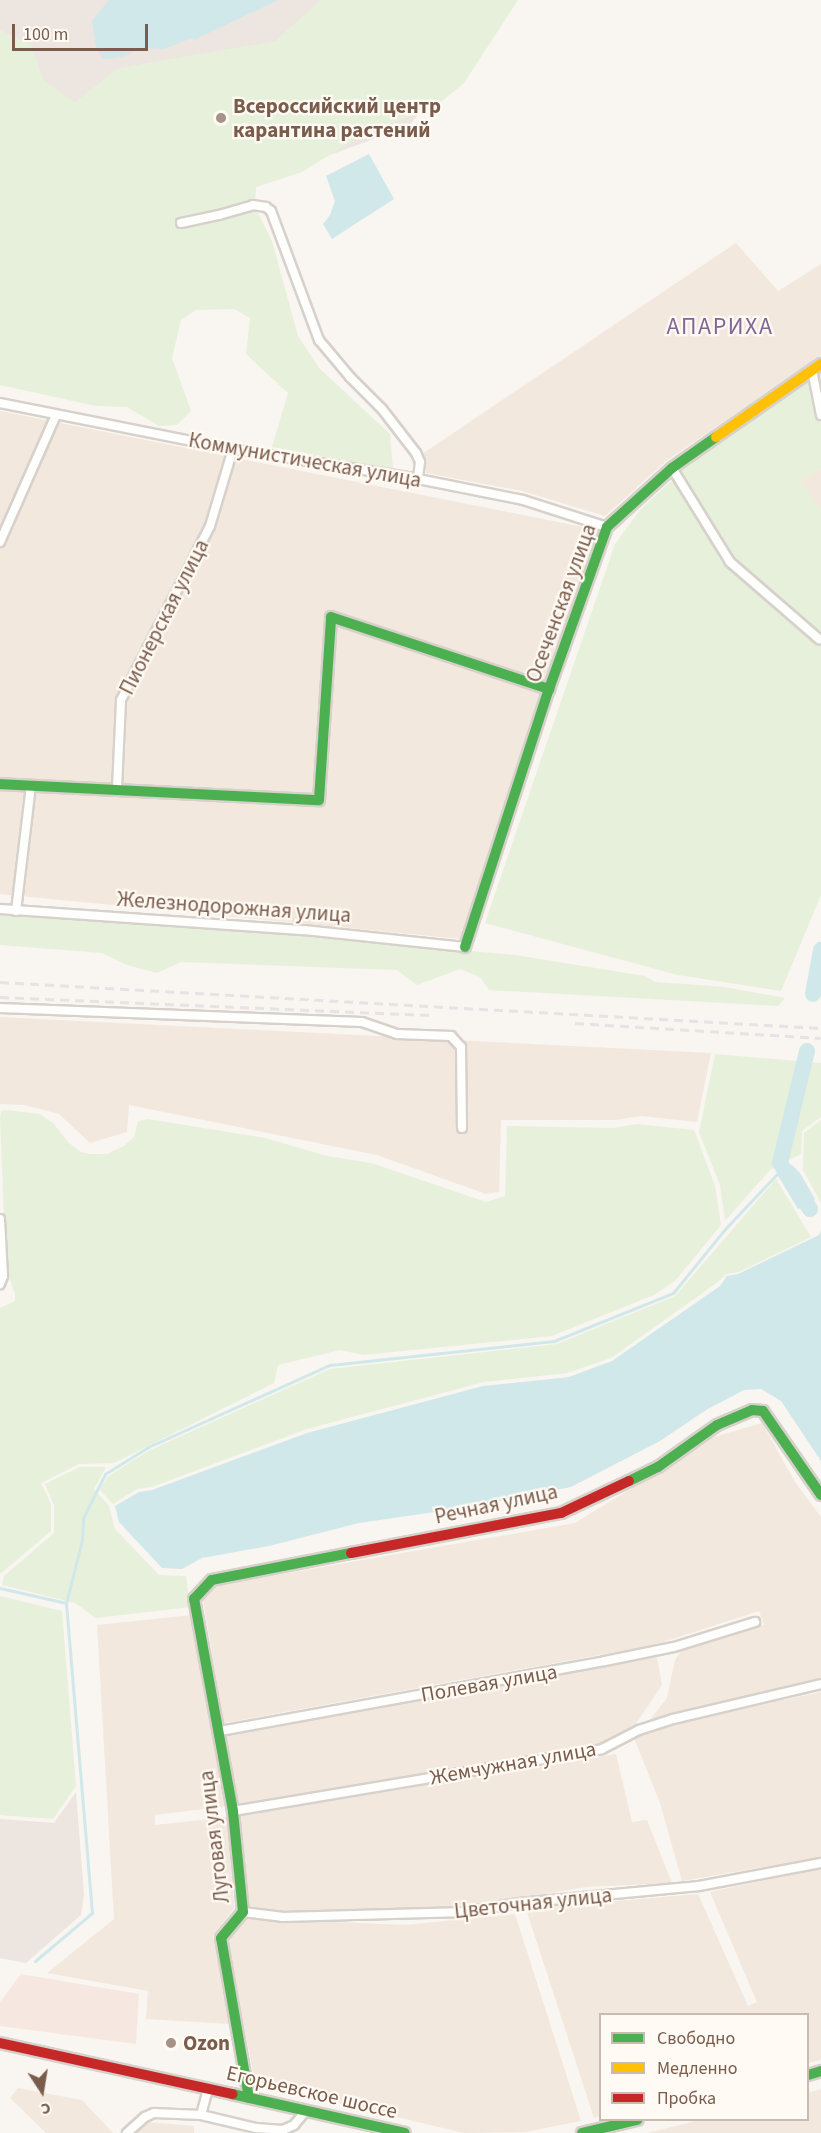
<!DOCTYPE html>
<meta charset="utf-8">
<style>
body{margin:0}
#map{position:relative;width:821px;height:2133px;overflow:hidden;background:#f9f5f0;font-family:"Source Sans 3",sans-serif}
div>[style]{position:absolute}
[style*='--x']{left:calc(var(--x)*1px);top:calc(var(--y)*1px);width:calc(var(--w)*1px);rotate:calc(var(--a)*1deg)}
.residential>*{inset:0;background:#f2e8de}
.commercial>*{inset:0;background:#f6e8e1}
.industrial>*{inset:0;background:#ede5e0}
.green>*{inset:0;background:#e7f0db}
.water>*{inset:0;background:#d0e8ea}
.stream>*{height:3px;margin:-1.5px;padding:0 1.5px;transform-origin:1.5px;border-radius:1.5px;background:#d0e8ea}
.river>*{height:16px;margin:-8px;padding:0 8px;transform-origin:8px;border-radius:8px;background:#d0e8ea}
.roads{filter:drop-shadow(2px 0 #d7d1cb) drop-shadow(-2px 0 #d7d1cb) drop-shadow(0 2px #d7d1cb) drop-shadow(0 -2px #d7d1cb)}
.street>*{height:8px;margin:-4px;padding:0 4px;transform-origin:4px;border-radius:4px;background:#fefefd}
.fast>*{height:10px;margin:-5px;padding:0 5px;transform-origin:5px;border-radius:5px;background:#4caf50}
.slow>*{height:10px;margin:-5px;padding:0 5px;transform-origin:5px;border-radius:5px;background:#ffc107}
.jam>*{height:10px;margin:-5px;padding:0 5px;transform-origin:5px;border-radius:5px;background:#c62828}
.rail>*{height:3px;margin-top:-1.5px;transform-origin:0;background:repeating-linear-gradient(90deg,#e6e3e7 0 9px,transparent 0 15px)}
.dots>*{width:16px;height:16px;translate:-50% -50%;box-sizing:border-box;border:3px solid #fffaf3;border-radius:50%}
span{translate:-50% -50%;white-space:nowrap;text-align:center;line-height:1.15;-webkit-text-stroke:4.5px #fffaf3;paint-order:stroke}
.poi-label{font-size:21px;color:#7a5c4d;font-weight:700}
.left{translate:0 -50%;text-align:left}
.street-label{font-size:21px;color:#7a5c4d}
.quarter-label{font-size:24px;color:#846695;letter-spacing:1.5px}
.legend{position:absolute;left:599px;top:2013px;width:210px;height:108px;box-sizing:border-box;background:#fffaf3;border:2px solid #cabbb1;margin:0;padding:8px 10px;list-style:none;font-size:18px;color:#7a5c4d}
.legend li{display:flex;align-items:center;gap:12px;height:30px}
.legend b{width:30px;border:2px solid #cabbb1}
.north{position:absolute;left:12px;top:2061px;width:60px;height:60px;-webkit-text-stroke:4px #fffaf3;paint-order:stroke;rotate:168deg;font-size:16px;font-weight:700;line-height:24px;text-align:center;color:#7a5c4d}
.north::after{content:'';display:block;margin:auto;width:21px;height:27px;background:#7a5c4d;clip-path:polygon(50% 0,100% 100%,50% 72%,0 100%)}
.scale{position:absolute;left:12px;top:24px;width:136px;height:27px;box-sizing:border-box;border:3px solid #7a5c4d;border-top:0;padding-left:8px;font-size:18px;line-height:21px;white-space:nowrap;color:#7a5c4d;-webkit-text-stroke:4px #fffaf3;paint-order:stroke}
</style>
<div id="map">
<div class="residential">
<div style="clip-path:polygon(736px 243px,778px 291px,821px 264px,821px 355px,666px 461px,605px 516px,522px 491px,426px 473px,422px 454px)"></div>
<div style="clip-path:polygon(0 411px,598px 530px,462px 939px,0 894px)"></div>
<div style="clip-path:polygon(821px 469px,821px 511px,800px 480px)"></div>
<div style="clip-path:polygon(0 1017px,711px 1053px,697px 1122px,641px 1116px,615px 1120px,501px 1120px,499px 1192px,486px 1194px,377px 1155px,129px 1105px,127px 1132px,90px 1143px,59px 1114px,24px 1105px,0 1104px)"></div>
<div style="clip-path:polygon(762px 1423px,795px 1482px,821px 1517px,821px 1680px,669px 1716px,646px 1725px,667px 1698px,675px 1660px,684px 1647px,764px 1625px,759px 1611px,654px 1645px,224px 1723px,203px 1601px,214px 1586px,575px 1523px,714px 1437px)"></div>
<div style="clip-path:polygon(192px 1615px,227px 1806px,155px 1815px,155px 1825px,228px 1817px,234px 1908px,213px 1936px,231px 2024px,146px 2019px,148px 1991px,47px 1973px,114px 1919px,97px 1625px)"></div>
<div style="clip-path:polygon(657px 1657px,662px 1685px,631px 1731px,600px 1745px,238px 1807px,225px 1733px)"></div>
<div style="clip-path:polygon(821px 1692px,821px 1857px,682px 1881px,660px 1803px,634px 1738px,686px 1721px)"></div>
<div style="clip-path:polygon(616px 1754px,632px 1822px,647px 1820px,672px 1883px,586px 1887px,470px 1907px,281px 1913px,247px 1907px,238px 1816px)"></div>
<div style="clip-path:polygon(821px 1868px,821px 2060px,808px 2063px,808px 2014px,600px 2014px,600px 2116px,594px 2118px,526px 1909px,698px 1894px,748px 2006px,757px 2002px,710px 1892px)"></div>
<div style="clip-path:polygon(515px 1914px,581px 2121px,525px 2132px,464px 2133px,317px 2098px,317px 2091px,255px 2082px,228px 1943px,242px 1918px,405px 1925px)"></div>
<div style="clip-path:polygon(18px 2088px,82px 2100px,113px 2133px,46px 2133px,10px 2098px)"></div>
<div style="clip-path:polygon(821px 2089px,821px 2133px,647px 2133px,700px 2120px,808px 2120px,808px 2093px)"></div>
<div style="clip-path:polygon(147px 2122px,194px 2126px,194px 2133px,134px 2133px)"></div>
</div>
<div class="commercial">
<div style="clip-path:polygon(21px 1974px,139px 1994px,136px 2044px,0 2026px,0 2002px)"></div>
</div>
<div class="industrial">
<div style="clip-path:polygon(0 0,507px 0,409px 126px,197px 204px,0 48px)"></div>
<div style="clip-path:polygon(76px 1792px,84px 1895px,81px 1915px,26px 1963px,0 1958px,0 1819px,54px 1823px)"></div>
</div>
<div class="green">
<div style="clip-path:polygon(321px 0,518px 0,464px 83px,435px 107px,365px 133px,302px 172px,256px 187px,255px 207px,272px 241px,298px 336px,319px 368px,390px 434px,393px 469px,272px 447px,288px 393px,246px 354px,250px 318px,234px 309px,196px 310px,181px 320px,172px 358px,191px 411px,177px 425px,159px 426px,127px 407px,96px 406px,0 385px,0 30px,31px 44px,44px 81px,75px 102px,119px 68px,275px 41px)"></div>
<div style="clip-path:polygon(821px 371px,821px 469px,801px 480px,821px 511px,821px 895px,781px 991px,678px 975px,485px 923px,615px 544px,640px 510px,684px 469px)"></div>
<div style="clip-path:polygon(0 902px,253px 932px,515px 955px,645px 976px,655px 982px,725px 987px,785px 998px,778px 1006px,489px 990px,480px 977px,460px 969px,417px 985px,397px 970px,181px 962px,157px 973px,127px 965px,102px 953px,0 945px)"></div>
<div style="clip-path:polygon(715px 1054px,821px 1063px,821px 1117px,802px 1131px,801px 1154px,770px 1170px,725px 1221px,720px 1185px,699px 1132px)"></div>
<div style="clip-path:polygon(7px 1110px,40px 1114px,53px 1123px,69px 1143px,81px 1152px,90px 1154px,107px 1154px,124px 1146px,134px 1137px,138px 1121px,148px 1119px,265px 1138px,327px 1156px,371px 1163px,486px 1202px,505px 1196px,507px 1126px,613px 1128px,637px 1124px,694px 1130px,715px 1186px,721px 1225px,675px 1281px,654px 1295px,552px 1336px,363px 1355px,340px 1350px,278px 1365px,274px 1383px,114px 1463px,79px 1464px,41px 1483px,51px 1504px,51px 1531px,0 1574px,0 1308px,15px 1301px,15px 1293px,7px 1272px,5px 1241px,0 1118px,1px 1111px)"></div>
<div style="clip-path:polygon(821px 1120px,821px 1203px,803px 1170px,804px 1133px)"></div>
<div style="clip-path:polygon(776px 1179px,811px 1237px,739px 1272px,726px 1274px,718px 1282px,611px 1358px,567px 1373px,484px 1382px,307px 1429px,152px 1487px,137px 1489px,113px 1504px,100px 1490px,107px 1477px,148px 1451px,330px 1369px,557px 1344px,675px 1296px)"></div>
<div style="clip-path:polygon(80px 1467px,106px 1467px,94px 1489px,109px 1506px,115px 1529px,159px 1575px,186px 1576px,190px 1607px,96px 1618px,75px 1603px,2px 1585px,4px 1576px,54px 1533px,54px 1505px,45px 1484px)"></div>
<div style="clip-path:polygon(0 1596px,62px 1611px,76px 1786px,53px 1819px,0 1815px)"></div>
</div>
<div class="water">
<div style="clip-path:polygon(109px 0,278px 0,194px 40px,192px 38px,164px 49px,139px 48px,126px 56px,107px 59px,102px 58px,96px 47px,92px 21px)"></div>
<div style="clip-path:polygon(369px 154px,394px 199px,332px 239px,323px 224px,330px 215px,335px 201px,326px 176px)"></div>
<div style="clip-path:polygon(780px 1163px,792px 1165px,800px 1173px,815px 1199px,811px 1202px,814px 1206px,806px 1212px,803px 1207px,798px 1209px,777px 1174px)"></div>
<div style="clip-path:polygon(821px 1230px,821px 1461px,781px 1401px,761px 1389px,744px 1390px,706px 1410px,660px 1441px,571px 1487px,469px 1507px,359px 1523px,269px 1546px,202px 1558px,182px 1569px,162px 1568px,119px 1522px,115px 1506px,139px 1492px,152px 1490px,307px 1433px,483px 1386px,569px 1377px,612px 1361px,720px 1286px,727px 1276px,738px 1274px,819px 1235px)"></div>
</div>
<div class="stream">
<div style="--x:0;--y:1588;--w:68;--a:12.8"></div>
<div style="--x:35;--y:1961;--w:75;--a:-40.1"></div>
<div style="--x:92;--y:1913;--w:311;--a:-94.8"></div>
<div style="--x:66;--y:1603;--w:65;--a:-75.7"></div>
<div style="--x:82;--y:1540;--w:22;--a:-87"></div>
<div style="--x:83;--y:1518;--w:49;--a:-63.4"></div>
<div style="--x:105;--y:1474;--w:51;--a:-32.1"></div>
<div style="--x:148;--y:1447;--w:200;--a:-24.3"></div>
<div style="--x:330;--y:1365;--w:225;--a:-6.1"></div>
<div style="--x:554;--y:1341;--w:128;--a:-22"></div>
<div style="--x:673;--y:1293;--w:82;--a:-50.9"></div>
<div style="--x:725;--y:1229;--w:76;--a:-46.6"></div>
</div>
<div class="river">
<div style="--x:813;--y:994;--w:45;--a:-79.7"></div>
<div style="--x:807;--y:1051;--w:115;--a:103.6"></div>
<div style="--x:780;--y:1163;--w:55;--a:56.9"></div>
</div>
<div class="roads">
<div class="street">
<div style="--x:181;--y:223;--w:39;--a:-12"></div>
<div style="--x:219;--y:215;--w:35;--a:-16"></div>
<div style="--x:253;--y:205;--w:13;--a:9"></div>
<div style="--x:266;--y:207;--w:6;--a:39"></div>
<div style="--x:271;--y:211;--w:138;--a:69.6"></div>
<div style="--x:319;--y:340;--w:48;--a:50"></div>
<div style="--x:350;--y:377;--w:45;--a:45"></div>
<div style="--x:382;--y:409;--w:56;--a:52.3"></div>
<div style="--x:416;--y:453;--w:10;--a:66"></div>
<div style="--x:420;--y:462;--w:17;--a:97"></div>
<div style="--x:812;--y:370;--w:46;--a:78.7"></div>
<div style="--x:0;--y:403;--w:237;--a:11.2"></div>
<div style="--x:233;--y:449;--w:177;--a:9.1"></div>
<div style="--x:408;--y:477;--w:117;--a:11.3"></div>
<div style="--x:523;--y:500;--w:88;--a:17.8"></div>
<div style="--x:672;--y:468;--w:110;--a:58.3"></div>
<div style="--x:730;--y:562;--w:118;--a:40.9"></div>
<div style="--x:0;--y:542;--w:139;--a:-66.2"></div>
<div style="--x:117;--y:789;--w:89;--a:-87.4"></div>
<div style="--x:121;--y:700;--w:195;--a:-62.9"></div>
<div style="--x:210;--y:526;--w:80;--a:-73.4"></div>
<div style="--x:0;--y:909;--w:305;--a:4"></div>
<div style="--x:304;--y:930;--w:162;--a:6"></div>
<div style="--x:16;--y:911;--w:127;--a:-83.2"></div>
<div style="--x:0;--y:1008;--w:362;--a:2.2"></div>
<div style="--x:362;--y:1022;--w:37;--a:19"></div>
<div style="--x:397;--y:1034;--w:54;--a:2.1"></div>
<div style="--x:451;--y:1036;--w:15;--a:48"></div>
<div style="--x:461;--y:1047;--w:81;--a:89.3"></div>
<div style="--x:0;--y:1219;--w:57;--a:87"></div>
<div style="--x:3;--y:1276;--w:9;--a:111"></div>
<div style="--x:220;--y:1731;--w:391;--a:-10.3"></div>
<div style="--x:605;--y:1661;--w:70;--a:-11.5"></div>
<div style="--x:674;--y:1647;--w:85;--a:-17.2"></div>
<div style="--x:233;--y:1811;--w:374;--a:-9.5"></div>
<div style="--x:602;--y:1749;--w:42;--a:-27.2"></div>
<div style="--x:639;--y:1730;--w:36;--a:-18"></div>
<div style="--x:673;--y:1719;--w:152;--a:-13.3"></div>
<div style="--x:243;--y:1912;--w:39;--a:7"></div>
<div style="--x:282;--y:1917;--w:183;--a:-1.6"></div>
<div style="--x:465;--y:1912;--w:55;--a:-9.5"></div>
<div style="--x:519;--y:1903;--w:181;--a:-5.4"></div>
<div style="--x:699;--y:1886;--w:124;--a:-10.7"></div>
<div style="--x:201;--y:2115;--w:57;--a:13.3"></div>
<div style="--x:256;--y:2128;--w:27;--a:4"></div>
<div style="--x:283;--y:2130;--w:12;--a:-24"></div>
<div style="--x:294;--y:2125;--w:17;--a:-50"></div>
<div style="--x:127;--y:2133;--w:24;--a:-42"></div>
<div style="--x:145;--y:2117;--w:10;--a:-24"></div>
<div style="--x:154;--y:2113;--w:47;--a:2.4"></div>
<div style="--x:201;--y:2115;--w:27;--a:-75"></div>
</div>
<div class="fast">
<div style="--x:0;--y:784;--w:319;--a:2.9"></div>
<div style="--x:319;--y:800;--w:183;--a:-86.2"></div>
<div style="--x:331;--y:617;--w:230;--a:18.3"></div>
<div style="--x:465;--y:947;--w:271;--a:-72"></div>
<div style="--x:549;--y:689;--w:172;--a:-70.3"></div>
<div style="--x:607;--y:527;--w:88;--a:-42.2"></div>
<div style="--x:672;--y:468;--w:54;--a:-35.2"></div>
<div style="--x:629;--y:1481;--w:32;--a:-26"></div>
<div style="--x:658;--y:1467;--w:72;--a:-35.4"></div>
<div style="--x:717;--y:1425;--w:38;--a:-23"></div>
<div style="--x:752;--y:1410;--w:11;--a:5"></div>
<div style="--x:763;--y:1411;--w:102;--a:55.4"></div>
<div style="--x:808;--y:2075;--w:14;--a:-17"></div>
<div style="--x:232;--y:2094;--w:177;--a:12.7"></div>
<div style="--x:249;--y:2098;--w:162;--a:-99.9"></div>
<div style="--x:221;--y:1938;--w:34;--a:-50"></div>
<div style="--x:243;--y:1912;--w:101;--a:-95.7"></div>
<div style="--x:233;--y:1811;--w:216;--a:-100.4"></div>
<div style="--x:194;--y:1599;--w:26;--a:-47"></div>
<div style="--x:212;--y:1580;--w:142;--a:-11"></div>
<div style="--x:582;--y:2133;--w:57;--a:-13.3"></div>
</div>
<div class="slow">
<div style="--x:716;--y:437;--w:128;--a:-34.8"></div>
</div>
<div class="jam">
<div style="--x:351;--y:1553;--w:214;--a:-10.8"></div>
<div style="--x:561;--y:1513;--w:75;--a:-25.2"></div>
<div style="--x:0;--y:2043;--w:238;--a:12.4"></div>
</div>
</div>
<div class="rail">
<div style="--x:0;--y:982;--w:822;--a:3.21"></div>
<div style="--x:0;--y:997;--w:435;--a:2.4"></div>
<div style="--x:575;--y:1023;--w:246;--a:3.5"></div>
</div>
<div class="dots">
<div style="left:221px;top:118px;background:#a69286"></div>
<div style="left:171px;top:2043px;background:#a69286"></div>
</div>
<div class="poi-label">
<span class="left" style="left:233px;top:118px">Всероссийский центр<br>карантина растений</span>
<span class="left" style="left:183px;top:2043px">Ozon</span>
</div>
<div class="street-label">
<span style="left:305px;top:460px;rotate:10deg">Коммунистическая улица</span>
<span style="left:561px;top:603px;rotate:-70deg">Осеченская улица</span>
<span style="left:164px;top:617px;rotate:-63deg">Пионерская улица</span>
<span style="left:234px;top:907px;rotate:4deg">Железнодорожная улица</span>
<span style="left:496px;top:1504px;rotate:-12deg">Речная улица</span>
<span style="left:489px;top:1683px;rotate:-10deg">Полевая улица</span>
<span style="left:513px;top:1763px;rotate:-10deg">Жемчужная улица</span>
<span style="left:214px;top:1837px;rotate:-97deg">Луговая улица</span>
<span style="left:533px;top:1903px;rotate:-6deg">Цветочная улица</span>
<span style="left:312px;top:2092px;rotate:13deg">Егорьевское шоссе</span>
</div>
<div class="quarter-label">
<span style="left:720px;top:327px">АПАРИХА</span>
</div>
<ul class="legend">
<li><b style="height:8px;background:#4caf50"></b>Свободно</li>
<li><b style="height:8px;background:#ffc107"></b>Медленно</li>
<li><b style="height:8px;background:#c62828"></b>Пробка</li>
</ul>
<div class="north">С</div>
<div class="scale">100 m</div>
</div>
